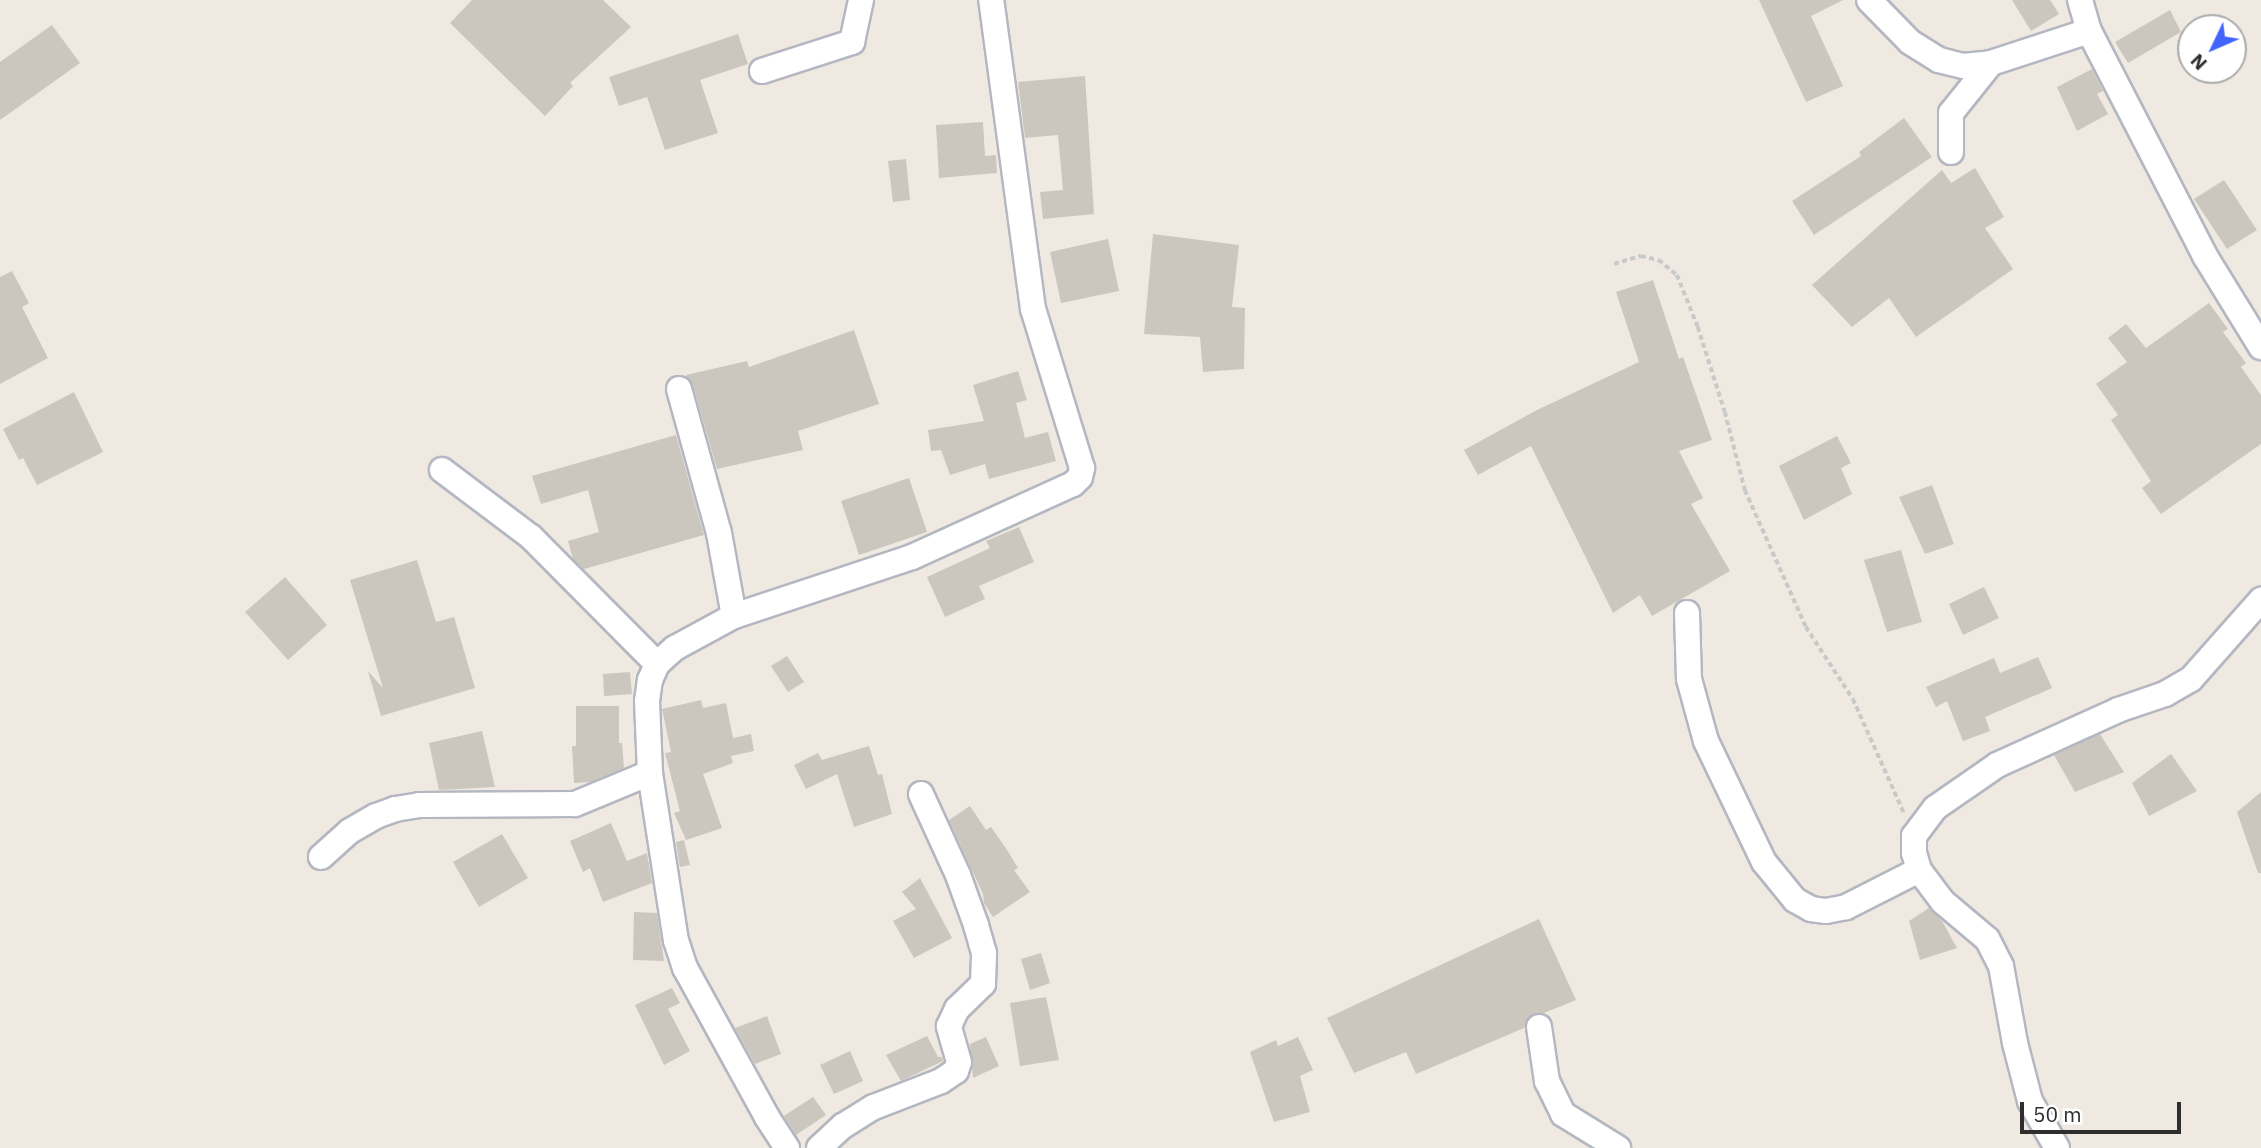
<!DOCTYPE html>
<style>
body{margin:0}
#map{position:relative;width:2261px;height:1148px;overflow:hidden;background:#efe9e1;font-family:"IBM Plex Sans",sans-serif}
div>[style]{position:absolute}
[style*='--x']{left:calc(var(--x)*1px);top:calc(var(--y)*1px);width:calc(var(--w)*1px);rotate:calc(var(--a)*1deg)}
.building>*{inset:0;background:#cbc7bf}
.path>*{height:3.5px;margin-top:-1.75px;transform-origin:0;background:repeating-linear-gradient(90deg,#c9c9c9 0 5px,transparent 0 8.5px)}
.roads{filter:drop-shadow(2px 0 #b4b7c1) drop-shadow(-2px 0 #b4b7c1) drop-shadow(0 2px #b4b7c1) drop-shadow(0 -2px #b4b7c1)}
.minor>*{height:24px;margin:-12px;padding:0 12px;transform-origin:12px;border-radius:12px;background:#fff}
span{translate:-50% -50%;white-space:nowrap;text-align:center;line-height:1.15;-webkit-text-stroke:5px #fff;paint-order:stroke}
.north{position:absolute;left:2177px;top:14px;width:70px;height:70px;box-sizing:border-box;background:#fff;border:2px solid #ababab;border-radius:50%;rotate:226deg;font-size:19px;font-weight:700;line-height:28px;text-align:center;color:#2e2e2e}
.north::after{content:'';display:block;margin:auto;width:24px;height:32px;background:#4264fb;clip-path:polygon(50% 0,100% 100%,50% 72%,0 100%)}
.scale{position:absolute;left:2020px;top:1102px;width:161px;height:32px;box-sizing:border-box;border:4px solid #2e2e2e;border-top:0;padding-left:9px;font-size:21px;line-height:24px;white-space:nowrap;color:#2e2e2e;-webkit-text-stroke:5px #fff;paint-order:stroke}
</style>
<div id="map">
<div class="building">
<div style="clip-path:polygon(472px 0,603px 0,631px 27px,570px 83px,573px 86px,545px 116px,450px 23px)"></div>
<div style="clip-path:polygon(1759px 0,1843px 0,1811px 16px,1843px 86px,1806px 102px)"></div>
<div style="clip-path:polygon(2012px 0,2050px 0,2059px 14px,2031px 31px)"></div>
<div style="clip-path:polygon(2170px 10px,2181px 32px,2128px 63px,2115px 42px)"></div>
<div style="clip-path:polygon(52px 25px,80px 63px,0 120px,0 62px)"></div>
<div style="clip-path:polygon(738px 34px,748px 64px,700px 80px,718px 133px,665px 150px,647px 97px,619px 106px,609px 77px)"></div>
<div style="clip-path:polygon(2092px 69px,2103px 91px,2097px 94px,2108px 114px,2077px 131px,2057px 87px)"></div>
<div style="clip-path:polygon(1085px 76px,1094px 214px,1043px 219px,1040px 192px,1063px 190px,1058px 135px,1025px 138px,1018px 82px)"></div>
<div style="clip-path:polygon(1904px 118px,1932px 157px,1814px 235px,1792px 201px,1861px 156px,1859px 152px)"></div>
<div style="clip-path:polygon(983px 122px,985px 156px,996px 155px,997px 173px,939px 178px,936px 125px)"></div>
<div style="clip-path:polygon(906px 159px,910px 200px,893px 202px,888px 161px)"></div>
<div style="clip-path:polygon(1975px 168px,2004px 217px,1985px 228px,2013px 269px,1916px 337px,1889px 298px,1852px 327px,1812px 285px,1942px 170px,1951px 183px)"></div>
<div style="clip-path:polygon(2224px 180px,2257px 230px,2227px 249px,2194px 199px)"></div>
<div style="clip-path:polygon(1153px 234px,1239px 245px,1232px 307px,1245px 308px,1244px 369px,1203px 372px,1200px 337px,1144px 334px)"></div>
<div style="clip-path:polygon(1108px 239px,1119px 291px,1061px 303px,1050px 252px)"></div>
<div style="clip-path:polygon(12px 271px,29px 303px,22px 307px,48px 358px,0 384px,0 277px)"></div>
<div style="clip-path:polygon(1653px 280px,1679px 359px,1683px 357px,1712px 440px,1679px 451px,1703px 498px,1691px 504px,1730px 571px,1652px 616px,1640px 595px,1613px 613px,1531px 446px,1478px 475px,1464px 450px,1537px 410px,1639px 362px,1616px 292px)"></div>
<div style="clip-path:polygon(2209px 303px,2228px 329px,2223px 332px,2246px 363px,2241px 367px,2261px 395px,2261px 444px,2161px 514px,2142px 488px,2151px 481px,2111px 420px,2118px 415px,2096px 384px,2127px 362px,2108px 338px,2126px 324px,2146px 348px)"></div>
<div style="clip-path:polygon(854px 330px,879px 404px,798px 431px,803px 450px,717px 469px,693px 385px,686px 375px,747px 361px,749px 367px)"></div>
<div style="clip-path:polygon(1018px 371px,1027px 400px,1016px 403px,1025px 438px,1048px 432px,1056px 461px,989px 479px,985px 464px,950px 475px,941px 450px,931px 451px,928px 430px,984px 421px,973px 385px)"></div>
<div style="clip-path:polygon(74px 392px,103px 452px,37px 485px,23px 458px,19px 460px,3px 429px)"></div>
<div style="clip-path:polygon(676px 435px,704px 535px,584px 569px,573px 559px,568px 541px,599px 532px,588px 490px,541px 504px,532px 476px)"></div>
<div style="clip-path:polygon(1837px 436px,1851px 463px,1841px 468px,1852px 494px,1804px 520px,1779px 466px)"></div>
<div style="clip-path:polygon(909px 478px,927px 532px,859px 555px,841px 501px)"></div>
<div style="clip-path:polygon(1932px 485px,1954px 544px,1925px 554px,1899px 497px)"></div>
<div style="clip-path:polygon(1019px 527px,1034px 562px,979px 586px,985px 599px,945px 617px,927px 577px,990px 548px,986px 541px)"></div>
<div style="clip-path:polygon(1901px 550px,1922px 622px,1887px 632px,1864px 560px)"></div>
<div style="clip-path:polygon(417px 560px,436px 622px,454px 617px,475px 688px,381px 716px,368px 671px,383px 688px,350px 580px)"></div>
<div style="clip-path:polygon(285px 577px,327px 625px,288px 660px,245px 612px)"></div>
<div style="clip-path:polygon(1984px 587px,1999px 618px,1963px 635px,1949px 604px)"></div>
<div style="clip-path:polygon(787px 656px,804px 682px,788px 692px,771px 666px)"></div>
<div style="clip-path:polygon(2038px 657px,2052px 688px,1985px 717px,1990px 731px,1963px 741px,1947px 701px,1936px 707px,1926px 687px,1994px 658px,2000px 673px)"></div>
<div style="clip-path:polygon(630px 672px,632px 694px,604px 696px,603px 674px)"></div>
<div style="clip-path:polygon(701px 700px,703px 708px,726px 703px,733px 738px,751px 734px,754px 751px,731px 756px,733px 763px,703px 774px,722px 828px,686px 840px,674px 813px,680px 811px,665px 753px,671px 752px,662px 709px)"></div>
<div style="clip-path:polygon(576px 706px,619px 706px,619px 743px,622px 743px,624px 768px,590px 782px,574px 783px,572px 746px,576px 746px)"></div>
<div style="clip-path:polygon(482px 731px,495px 787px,439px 790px,429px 743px)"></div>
<div style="clip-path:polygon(2100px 734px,2124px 772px,2075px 792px,2054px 755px)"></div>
<div style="clip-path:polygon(869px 746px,878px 775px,882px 774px,892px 814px,854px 827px,837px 774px,806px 789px,794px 765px,818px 753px,822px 760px)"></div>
<div style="clip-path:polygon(2171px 754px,2197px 791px,2149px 816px,2132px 783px)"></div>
<div style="clip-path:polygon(2261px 792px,2261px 873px,2258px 873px,2237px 812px)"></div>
<div style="clip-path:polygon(970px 806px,986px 830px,991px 827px,1007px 850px,1018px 868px,1014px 870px,1030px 892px,993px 917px,984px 903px,983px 894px,949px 820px)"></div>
<div style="clip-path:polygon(611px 823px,627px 861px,647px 853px,652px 883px,603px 902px,590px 868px,583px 872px,570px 841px)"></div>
<div style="clip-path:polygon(502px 834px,528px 878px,479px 907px,453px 862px)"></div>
<div style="clip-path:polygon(684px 840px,690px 865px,680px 867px,676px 842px)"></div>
<div style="clip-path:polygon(920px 878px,952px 938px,914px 958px,893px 921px,916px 909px,902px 892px)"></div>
<div style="clip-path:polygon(1929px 908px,1942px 921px,1957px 948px,1920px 960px,1909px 921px)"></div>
<div style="clip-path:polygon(634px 912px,657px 913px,664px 961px,633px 960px)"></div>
<div style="clip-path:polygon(1539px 919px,1576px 1000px,1544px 1013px,1530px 1015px,1524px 1028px,1416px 1074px,1406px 1052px,1354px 1073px,1327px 1018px)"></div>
<div style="clip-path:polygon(1041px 953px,1050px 983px,1030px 990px,1021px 959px)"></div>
<div style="clip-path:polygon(672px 988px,680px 1003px,668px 1009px,690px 1051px,664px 1065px,635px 1005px)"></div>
<div style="clip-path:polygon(1046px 997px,1059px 1060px,1020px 1066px,1010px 1003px)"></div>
<div style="clip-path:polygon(767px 1016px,781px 1054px,755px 1064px,735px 1028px)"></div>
<div style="clip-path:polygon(927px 1036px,938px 1057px,942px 1057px,943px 1061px,901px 1081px,886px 1055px)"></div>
<div style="clip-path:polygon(986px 1037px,999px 1066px,973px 1078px,970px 1044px)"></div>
<div style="clip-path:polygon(1298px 1037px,1313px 1070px,1300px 1076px,1310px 1112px,1274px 1122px,1250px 1052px,1276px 1040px,1278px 1046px)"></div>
<div style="clip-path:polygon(850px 1051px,863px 1081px,834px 1094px,820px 1065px)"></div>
<div style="clip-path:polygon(813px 1097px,826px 1115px,796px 1135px,784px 1116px)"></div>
</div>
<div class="path">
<div style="--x:1614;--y:264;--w:28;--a:-17"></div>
<div style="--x:1641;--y:256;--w:18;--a:13"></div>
<div style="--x:1659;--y:260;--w:23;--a:40"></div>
<div style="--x:1677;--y:275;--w:56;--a:68"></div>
<div style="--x:1698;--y:327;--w:89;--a:72.4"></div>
<div style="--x:1725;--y:412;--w:81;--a:75.6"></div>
<div style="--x:1745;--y:490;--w:150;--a:66"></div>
<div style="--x:1806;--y:627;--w:86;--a:56.9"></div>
<div style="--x:1853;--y:699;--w:125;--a:65.9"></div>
</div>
<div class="roads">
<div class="minor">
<div style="--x:1869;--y:0;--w:59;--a:45.7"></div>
<div style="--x:1910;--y:42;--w:34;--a:32"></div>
<div style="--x:1939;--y:60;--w:25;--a:14"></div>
<div style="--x:1963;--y:66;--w:28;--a:-6"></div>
<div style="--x:1991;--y:63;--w:103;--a:-18.1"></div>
<div style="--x:2080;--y:0;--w:32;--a:74"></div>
<div style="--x:2089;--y:31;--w:253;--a:62.7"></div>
<div style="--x:2205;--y:256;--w:107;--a:58.4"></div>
<div style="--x:762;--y:71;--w:95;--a:-17.9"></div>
<div style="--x:852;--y:42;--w:43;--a:-77.9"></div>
<div style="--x:1951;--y:152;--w:39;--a:-90"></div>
<div style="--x:1951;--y:113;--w:64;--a:-51.3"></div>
<div style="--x:679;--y:389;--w:149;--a:74.5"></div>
<div style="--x:719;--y:533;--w:84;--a:79.8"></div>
<div style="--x:442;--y:470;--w:111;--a:37"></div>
<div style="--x:531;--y:537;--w:179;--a:45.2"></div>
<div style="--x:1687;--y:613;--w:66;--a:88.3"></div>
<div style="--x:1689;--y:679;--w:64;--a:74.7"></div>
<div style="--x:1706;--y:741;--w:134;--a:64.4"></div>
<div style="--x:1764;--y:862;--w:49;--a:50.8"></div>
<div style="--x:1795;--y:900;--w:18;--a:29"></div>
<div style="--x:1811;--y:909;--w:15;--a:8"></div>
<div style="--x:1826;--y:911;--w:20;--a:-11"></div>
<div style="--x:1846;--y:907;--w:82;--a:-26.9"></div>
<div style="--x:321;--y:857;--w:39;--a:-42"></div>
<div style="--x:350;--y:831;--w:30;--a:-30"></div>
<div style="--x:376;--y:816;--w:20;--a:-20"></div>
<div style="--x:395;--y:809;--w:24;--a:-9"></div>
<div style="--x:419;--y:805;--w:156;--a:-0.4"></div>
<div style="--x:575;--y:804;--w:81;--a:-22.5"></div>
<div style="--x:1539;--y:1027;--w:55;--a:81.6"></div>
<div style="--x:1547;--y:1081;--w:37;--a:64"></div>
<div style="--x:1563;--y:1114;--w:65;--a:31.7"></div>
<div style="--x:787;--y:1148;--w:37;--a:-123"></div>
<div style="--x:767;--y:1117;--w:170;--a:-118.8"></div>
<div style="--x:685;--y:968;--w:28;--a:-108"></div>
<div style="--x:676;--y:941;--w:170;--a:-98.8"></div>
<div style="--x:650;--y:773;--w:72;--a:-92.4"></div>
<div style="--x:647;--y:701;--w:21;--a:-82"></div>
<div style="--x:650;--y:680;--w:17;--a:-66"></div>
<div style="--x:657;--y:664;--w:24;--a:-42"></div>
<div style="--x:675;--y:648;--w:67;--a:-28.5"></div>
<div style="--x:734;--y:616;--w:188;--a:-18.3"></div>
<div style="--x:912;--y:557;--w:177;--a:-24.4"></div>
<div style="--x:1073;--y:484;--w:10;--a:-45"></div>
<div style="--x:1080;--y:477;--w:9;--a:-77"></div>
<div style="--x:1082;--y:468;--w:166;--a:-107.1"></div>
<div style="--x:1033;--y:309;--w:312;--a:-97.7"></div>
<div style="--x:819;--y:1148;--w:33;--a:-43"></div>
<div style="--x:843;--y:1126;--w:36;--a:-32"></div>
<div style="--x:874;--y:1107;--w:72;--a:-21.2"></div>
<div style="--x:941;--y:1081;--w:18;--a:-34"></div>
<div style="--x:956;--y:1071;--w:9;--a:-72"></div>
<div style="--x:959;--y:1062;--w:37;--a:-106"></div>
<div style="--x:949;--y:1026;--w:19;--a:-65"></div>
<div style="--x:957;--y:1009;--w:36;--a:-44"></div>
<div style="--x:983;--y:984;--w:31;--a:-88"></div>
<div style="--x:984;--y:953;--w:29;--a:-106"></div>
<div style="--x:976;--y:925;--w:53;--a:-109.8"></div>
<div style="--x:958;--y:875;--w:89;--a:-114.6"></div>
<div style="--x:2057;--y:1148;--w:54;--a:-119.9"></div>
<div style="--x:2030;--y:1101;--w:60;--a:-104.5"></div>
<div style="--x:2015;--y:1043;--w:78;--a:-100.3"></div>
<div style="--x:2001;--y:966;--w:30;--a:-117"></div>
<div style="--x:1987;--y:939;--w:57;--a:-139.9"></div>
<div style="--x:1943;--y:902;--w:40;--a:-127"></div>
<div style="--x:1919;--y:870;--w:18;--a:-106"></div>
<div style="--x:1914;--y:853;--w:17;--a:-90"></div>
<div style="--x:1914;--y:836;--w:35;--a:-53"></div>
<div style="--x:1935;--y:808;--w:75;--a:-34.7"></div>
<div style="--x:1997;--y:765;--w:133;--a:-24.4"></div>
<div style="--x:2118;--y:710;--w:50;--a:-18.8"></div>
<div style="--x:2165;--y:694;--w:30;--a:-30"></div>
<div style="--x:2191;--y:679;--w:106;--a:-48.5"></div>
</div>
</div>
<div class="north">N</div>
<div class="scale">50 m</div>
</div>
